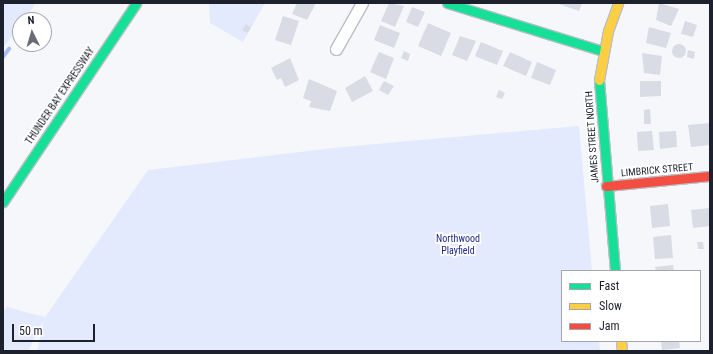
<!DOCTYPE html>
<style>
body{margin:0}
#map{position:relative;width:713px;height:354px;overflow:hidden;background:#f5f7fb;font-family:"Roboto Condensed",sans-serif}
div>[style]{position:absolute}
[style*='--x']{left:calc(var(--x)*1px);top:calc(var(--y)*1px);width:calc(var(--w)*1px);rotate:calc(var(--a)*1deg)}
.green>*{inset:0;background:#e3eafd}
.stream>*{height:3.5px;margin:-1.75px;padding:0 1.75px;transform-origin:1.75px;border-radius:1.75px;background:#a9bcf6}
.building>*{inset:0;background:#d9dce4}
.round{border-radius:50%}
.roads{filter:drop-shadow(1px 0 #bbbec6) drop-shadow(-1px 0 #bbbec6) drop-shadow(0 1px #bbbec6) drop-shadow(0 -1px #bbbec6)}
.street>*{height:11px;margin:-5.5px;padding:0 5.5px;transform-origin:5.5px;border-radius:5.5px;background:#fefefe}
.fast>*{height:9px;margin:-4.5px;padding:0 4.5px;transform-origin:4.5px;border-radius:4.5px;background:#16e098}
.slow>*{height:9px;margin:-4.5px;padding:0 4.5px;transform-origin:4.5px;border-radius:4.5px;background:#ffcf43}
.jam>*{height:9px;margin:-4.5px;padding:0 4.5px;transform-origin:4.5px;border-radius:4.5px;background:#f24e42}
span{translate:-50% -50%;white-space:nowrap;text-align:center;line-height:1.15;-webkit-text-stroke:3.5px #fff;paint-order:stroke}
.street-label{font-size:10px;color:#1d212d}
.park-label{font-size:10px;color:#1d2884}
.frame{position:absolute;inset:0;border:4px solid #1d212d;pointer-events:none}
.legend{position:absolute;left:561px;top:270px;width:140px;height:72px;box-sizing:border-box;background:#fff;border:1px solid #a5a6ab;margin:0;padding:5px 7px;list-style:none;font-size:12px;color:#1d212d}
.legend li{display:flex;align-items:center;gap:8px;height:20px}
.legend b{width:20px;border:1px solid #a5a6ab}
.north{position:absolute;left:12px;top:12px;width:40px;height:40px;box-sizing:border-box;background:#fff;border:1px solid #a5a6ab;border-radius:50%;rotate:355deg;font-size:11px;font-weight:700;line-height:16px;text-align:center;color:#1d212d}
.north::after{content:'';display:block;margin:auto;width:14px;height:18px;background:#696c75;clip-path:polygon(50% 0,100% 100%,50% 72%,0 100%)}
.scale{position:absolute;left:12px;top:324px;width:83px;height:18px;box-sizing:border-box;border:2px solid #1d212d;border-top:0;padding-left:5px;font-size:12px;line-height:14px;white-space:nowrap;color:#1d212d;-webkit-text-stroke:3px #fff;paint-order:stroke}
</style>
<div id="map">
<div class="green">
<div style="clip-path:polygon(3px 3px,36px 3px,24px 20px,20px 20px,20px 25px,3px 48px)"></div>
<div style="clip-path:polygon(209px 3px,265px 3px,243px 42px,210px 23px)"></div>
<div style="clip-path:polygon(579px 126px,592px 271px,562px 271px,562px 341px,599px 341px,600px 351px,37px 351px,44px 320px,28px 351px,3px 351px,3px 312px,7px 307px,45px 317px,148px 170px,342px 147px)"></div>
</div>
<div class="stream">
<div style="--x:3;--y:57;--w:10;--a:-53"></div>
</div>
<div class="building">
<div style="clip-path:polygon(297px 3px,316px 3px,307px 20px,292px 14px)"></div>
<div style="clip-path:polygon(389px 3px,404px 6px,395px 27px,381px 21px)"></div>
<div style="clip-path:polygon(556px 3px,582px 3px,579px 11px)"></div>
<div style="clip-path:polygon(659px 3px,679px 9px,671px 26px,656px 20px)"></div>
<div style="clip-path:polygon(412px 7px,425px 12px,418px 27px,406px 22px)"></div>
<div style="clip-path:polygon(283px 16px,299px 21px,291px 45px,275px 40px)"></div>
<div style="clip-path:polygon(685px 21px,697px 25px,693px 37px,681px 34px)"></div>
<div style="clip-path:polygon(428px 23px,451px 33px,441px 56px,418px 46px)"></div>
<div style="clip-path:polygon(246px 24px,251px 28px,247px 33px,242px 30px)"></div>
<div style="clip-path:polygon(380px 25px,400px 33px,394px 48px,374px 40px)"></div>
<div style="clip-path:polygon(649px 27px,671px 33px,666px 48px,646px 43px)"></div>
<div style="clip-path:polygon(460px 36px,476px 41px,467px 61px,452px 55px)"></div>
<div style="clip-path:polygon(481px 42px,503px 51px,497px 65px,475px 56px)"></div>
<div class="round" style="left:672px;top:44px;width:14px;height:14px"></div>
<div style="clip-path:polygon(688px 50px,695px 52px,694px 59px,687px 57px)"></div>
<div style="clip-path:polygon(404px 51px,410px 54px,408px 61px,401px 58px)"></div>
<div style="clip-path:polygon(379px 52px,394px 58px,386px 79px,370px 72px)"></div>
<div style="clip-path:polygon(510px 52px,532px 62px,526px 76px,503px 66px)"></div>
<div style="clip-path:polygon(642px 53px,662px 56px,660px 75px,644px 73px)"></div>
<div style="clip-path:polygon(290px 58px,299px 80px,285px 87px,281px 78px,277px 80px,271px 68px)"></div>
<div style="clip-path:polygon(537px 62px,556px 70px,550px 85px,531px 78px)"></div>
<div style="clip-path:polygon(365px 76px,373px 91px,352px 102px,345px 88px)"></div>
<div style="clip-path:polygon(309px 79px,337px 91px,330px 111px,309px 107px,311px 101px,303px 98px)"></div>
<div style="clip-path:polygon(384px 81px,394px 86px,388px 95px,379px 90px)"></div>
<div style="clip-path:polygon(640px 81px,661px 81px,661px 96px,640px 97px)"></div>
<div style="clip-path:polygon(499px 90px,505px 93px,502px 99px,496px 97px)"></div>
<div style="clip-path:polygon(650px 109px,651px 124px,644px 124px,644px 110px)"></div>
<div style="clip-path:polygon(710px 123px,710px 145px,691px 147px,688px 125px)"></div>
<div style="clip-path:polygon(652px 131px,654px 150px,638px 151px,637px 132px)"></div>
<div style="clip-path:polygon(676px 131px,677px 147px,660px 149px,659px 132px)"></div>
<div style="clip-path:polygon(668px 204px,670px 226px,652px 228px,650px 206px)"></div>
<div style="clip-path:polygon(710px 208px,710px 226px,693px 228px,691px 210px)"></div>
<div style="clip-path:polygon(671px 235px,673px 258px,655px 259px,653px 237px)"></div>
<div style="clip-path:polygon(697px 242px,703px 242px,704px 249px,698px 249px)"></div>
<div style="clip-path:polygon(673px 265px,674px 271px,656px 271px,655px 267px)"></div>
<div style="clip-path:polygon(661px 341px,679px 341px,680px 348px,662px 350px)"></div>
</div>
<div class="roads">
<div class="street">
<div style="--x:336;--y:49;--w:53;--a:-60.5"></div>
</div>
<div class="fast">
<div style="--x:447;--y:3;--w:163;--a:17.1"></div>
<div style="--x:599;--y:80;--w:192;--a:85.2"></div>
<div style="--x:3;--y:202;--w:239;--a:-56.2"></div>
</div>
<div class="slow">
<div style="--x:599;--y:80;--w:50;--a:-79.6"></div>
<div style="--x:608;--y:31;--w:30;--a:-70"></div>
<div style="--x:621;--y:341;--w:10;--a:84"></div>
</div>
<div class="jam">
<div style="--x:606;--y:186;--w:104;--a:-5.5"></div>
</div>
</div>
<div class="street-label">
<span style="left:60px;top:96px;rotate:-56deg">THUNDER BAY EXPRESSWAY</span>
<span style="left:592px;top:137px;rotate:-94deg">JAMES STREET NORTH</span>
<span style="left:657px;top:170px;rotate:-5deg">LIMBRICK STREET</span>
</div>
<div class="park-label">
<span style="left:458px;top:244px">Northwood<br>Playfield</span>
</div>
<div class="frame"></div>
<ul class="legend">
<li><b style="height:5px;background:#16e098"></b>Fast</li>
<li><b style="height:5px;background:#ffcf43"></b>Slow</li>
<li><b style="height:5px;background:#f24e42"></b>Jam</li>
</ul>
<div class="north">N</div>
<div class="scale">50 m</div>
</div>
